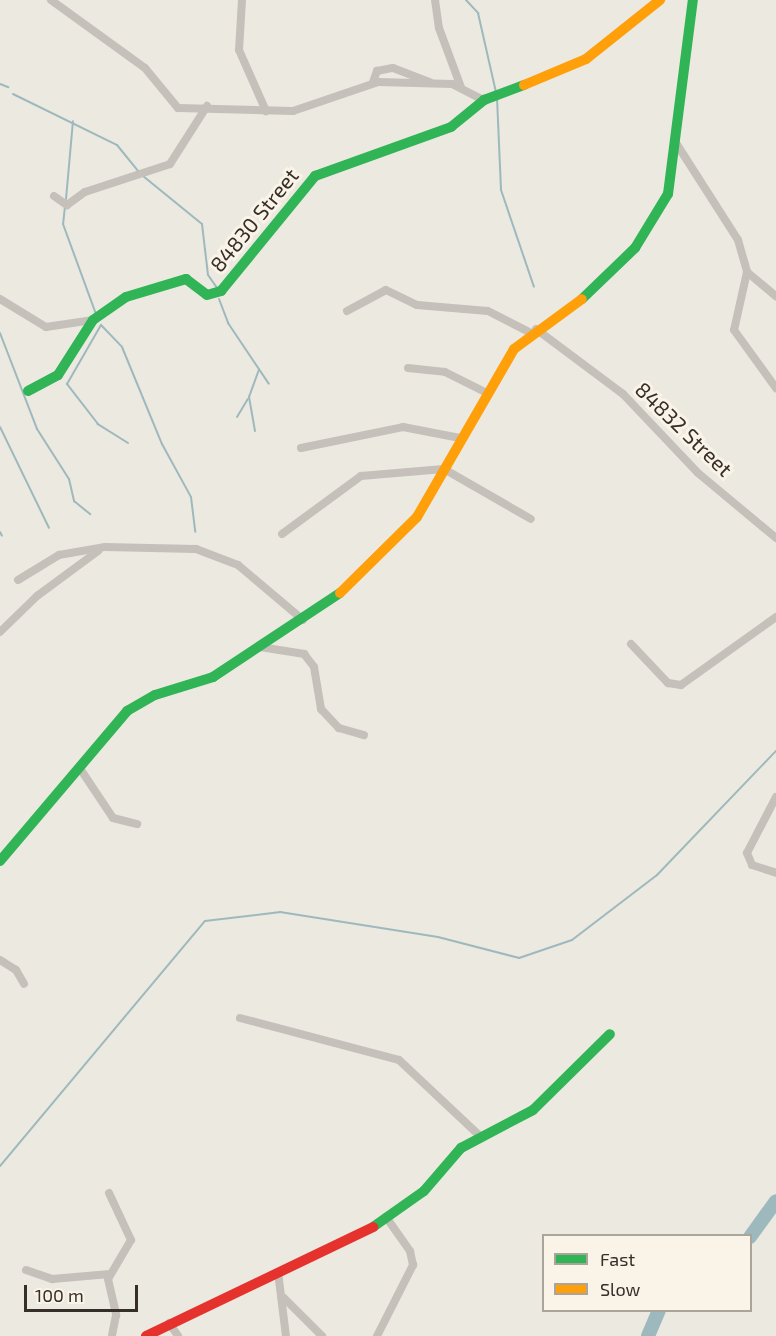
<!DOCTYPE html>
<style>
body{margin:0}
#map{position:relative;width:776px;height:1336px;overflow:hidden;background:#ece9e1;font-family:"Exo 2",sans-serif}
div>[style]{position:absolute}
[style*='--x']{left:calc(var(--x)*1px);top:calc(var(--y)*1px);width:calc(var(--w)*1px);rotate:calc(var(--a)*1deg)}
.stream>*{height:2px;margin:-1px;padding:0 1px;transform-origin:1px;border-radius:1px;background:#9eb9bd}
.river>*{height:14px;margin:-7px;padding:0 7px;transform-origin:7px;border-radius:7px;background:#9eb9bd}
.street>*{height:8px;margin:-4px;padding:0 4px;transform-origin:4px;border-radius:4px;background:#c5c0ba}
.fast>*{height:10px;margin:-5px;padding:0 5px;transform-origin:5px;border-radius:5px;background:#30b455}
.slow>*{height:10px;margin:-5px;padding:0 5px;transform-origin:5px;border-radius:5px;background:#ff9f0a}
.jam>*{height:10px;margin:-5px;padding:0 5px;transform-origin:5px;border-radius:5px;background:#e5322d}
span{translate:-50% -50%;white-space:nowrap;text-align:center;line-height:1.15;-webkit-text-stroke:6px #f9f3e8;paint-order:stroke}
.street-label{font-size:21px;color:#362e28}
.legend{position:absolute;left:542px;top:1234px;width:210px;height:78px;box-sizing:border-box;background:#f9f3e8;border:2px solid #aba49b;margin:0;padding:8px 10px;list-style:none;font-size:18px;color:#362e28}
.legend li{display:flex;align-items:center;gap:12px;height:30px}
.legend b{width:30px;border:2px solid #aba49b}
.scale{position:absolute;left:24px;top:1285px;width:114px;height:27px;box-sizing:border-box;border:3px solid #362e28;border-top:0;padding-left:8px;font-size:18px;line-height:21px;white-space:nowrap;color:#362e28;-webkit-text-stroke:4px #f9f3e8;paint-order:stroke}
</style>
<div id="map">
<div class="stream">
<div style="--x:466;--y:0;--w:18;--a:47"></div>
<div style="--x:478;--y:13;--w:81;--a:77.2"></div>
<div style="--x:0;--y:84;--w:9;--a:21"></div>
<div style="--x:13;--y:94;--w:116;--a:26.1"></div>
<div style="--x:117;--y:145;--w:35;--a:51"></div>
<div style="--x:497;--y:98;--w:92;--a:87.5"></div>
<div style="--x:501;--y:190;--w:102;--a:71.2"></div>
<div style="--x:143;--y:176;--w:76;--a:39.1"></div>
<div style="--x:202;--y:224;--w:51;--a:83.3"></div>
<div style="--x:208;--y:275;--w:16;--a:55"></div>
<div style="--x:66;--y:199;--w:78;--a:-84.9"></div>
<div style="--x:65;--y:206;--w:18;--a:96"></div>
<div style="--x:63;--y:224;--w:96;--a:69.9"></div>
<div style="--x:219;--y:299;--w:26;--a:69"></div>
<div style="--x:228;--y:323;--w:73;--a:56.1"></div>
<div style="--x:0;--y:333;--w:103;--a:68.9"></div>
<div style="--x:37;--y:429;--w:59;--a:57.4"></div>
<div style="--x:69;--y:479;--w:23;--a:77"></div>
<div style="--x:74;--y:501;--w:21;--a:39"></div>
<div style="--x:237;--y:417;--w:21;--a:-59"></div>
<div style="--x:0;--y:427;--w:112;--a:64.1"></div>
<div style="--x:255;--y:431;--w:35;--a:-100"></div>
<div style="--x:249;--y:397;--w:29;--a:-70"></div>
<div style="--x:128;--y:443;--w:36;--a:-148"></div>
<div style="--x:98;--y:424;--w:51;--a:-127.8"></div>
<div style="--x:67;--y:384;--w:68;--a:-60"></div>
<div style="--x:101;--y:325;--w:30;--a:46"></div>
<div style="--x:122;--y:347;--w:105;--a:67.6"></div>
<div style="--x:162;--y:444;--w:60;--a:61.3"></div>
<div style="--x:191;--y:497;--w:35;--a:83"></div>
<div style="--x:0;--y:532;--w:4;--a:63"></div>
<div style="--x:0;--y:1166;--w:319;--a:-50.1"></div>
<div style="--x:205;--y:921;--w:76;--a:-6.8"></div>
<div style="--x:280;--y:912;--w:160;--a:9"></div>
<div style="--x:438;--y:937;--w:84;--a:14.5"></div>
<div style="--x:519;--y:958;--w:56;--a:-18.8"></div>
<div style="--x:572;--y:940;--w:107;--a:-37.4"></div>
<div style="--x:657;--y:875;--w:172;--a:-46.2"></div>
</div>
<div class="river">
<div style="--x:750;--y:1237;--w:44;--a:-54.2"></div>
<div style="--x:648;--y:1336;--w:28;--a:-67"></div>
</div>
<div class="street">
<div style="--x:51;--y:0;--w:116;--a:35.9"></div>
<div style="--x:145;--y:68;--w:52;--a:50.5"></div>
<div style="--x:178;--y:108;--w:115;--a:1.5"></div>
<div style="--x:293;--y:111;--w:90;--a:-18.8"></div>
<div style="--x:378;--y:82;--w:74;--a:1.5"></div>
<div style="--x:452;--y:84;--w:36;--a:27"></div>
<div style="--x:242;--y:0;--w:50;--a:93.4"></div>
<div style="--x:239;--y:50;--w:67;--a:66.1"></div>
<div style="--x:435;--y:0;--w:28;--a:82"></div>
<div style="--x:439;--y:28;--w:63;--a:69.6"></div>
<div style="--x:373;--y:82;--w:12;--a:-70"></div>
<div style="--x:377;--y:71;--w:16;--a:-11"></div>
<div style="--x:393;--y:68;--w:39;--a:21"></div>
<div style="--x:676;--y:143;--w:115;--a:57.4"></div>
<div style="--x:738;--y:240;--w:33;--a:74"></div>
<div style="--x:747;--y:272;--w:59;--a:102.6"></div>
<div style="--x:734;--y:330;--w:72;--a:54.1"></div>
<div style="--x:54;--y:196;--w:16;--a:35"></div>
<div style="--x:67;--y:205;--w:22;--a:-36"></div>
<div style="--x:85;--y:192;--w:89;--a:-18.2"></div>
<div style="--x:170;--y:164;--w:69;--a:-57.5"></div>
<div style="--x:747;--y:272;--w:38;--a:40"></div>
<div style="--x:0;--y:299;--w:54;--a:31.3"></div>
<div style="--x:46;--y:327;--w:48;--a:-8.5"></div>
<div style="--x:347;--y:311;--w:44;--a:-28.3"></div>
<div style="--x:386;--y:290;--w:34;--a:26"></div>
<div style="--x:417;--y:305;--w:71;--a:4.8"></div>
<div style="--x:488;--y:311;--w:48;--a:27.1"></div>
<div style="--x:536;--y:329;--w:109;--a:36.8"></div>
<div style="--x:623;--y:394;--w:109;--a:46.5"></div>
<div style="--x:698;--y:473;--w:102;--a:39.8"></div>
<div style="--x:408;--y:368;--w:37;--a:6"></div>
<div style="--x:445;--y:372;--w:47;--a:26.6"></div>
<div style="--x:301;--y:448;--w:104;--a:-11.6"></div>
<div style="--x:403;--y:427;--w:58;--a:10.9"></div>
<div style="--x:282;--y:534;--w:98;--a:-36.3"></div>
<div style="--x:361;--y:476;--w:83;--a:-4.8"></div>
<div style="--x:444;--y:469;--w:100;--a:29.9"></div>
<div style="--x:18;--y:580;--w:48;--a:-31.4"></div>
<div style="--x:59;--y:555;--w:47;--a:-9.9"></div>
<div style="--x:105;--y:547;--w:91;--a:1.3"></div>
<div style="--x:196;--y:549;--w:45;--a:20.9"></div>
<div style="--x:238;--y:565;--w:85;--a:40.2"></div>
<div style="--x:0;--y:632;--w:52;--a:-44.2"></div>
<div style="--x:37;--y:596;--w:76;--a:-36.4"></div>
<div style="--x:631;--y:644;--w:54;--a:46.5"></div>
<div style="--x:668;--y:683;--w:13;--a:9"></div>
<div style="--x:681;--y:685;--w:117;--a:-35.6"></div>
<div style="--x:260;--y:647;--w:45;--a:9"></div>
<div style="--x:304;--y:654;--w:16;--a:52"></div>
<div style="--x:314;--y:667;--w:43;--a:80.5"></div>
<div style="--x:321;--y:709;--w:26;--a:47"></div>
<div style="--x:339;--y:728;--w:26;--a:16"></div>
<div style="--x:79;--y:767;--w:61;--a:56.3"></div>
<div style="--x:113;--y:818;--w:25;--a:14"></div>
<div style="--x:776;--y:797;--w:63;--a:117.4"></div>
<div style="--x:747;--y:853;--w:13;--a:67"></div>
<div style="--x:752;--y:865;--w:25;--a:18"></div>
<div style="--x:0;--y:960;--w:19;--a:32"></div>
<div style="--x:16;--y:970;--w:16;--a:60"></div>
<div style="--x:240;--y:1018;--w:164;--a:14.8"></div>
<div style="--x:399;--y:1060;--w:111;--a:43.2"></div>
<div style="--x:109;--y:1193;--w:52;--a:64.9"></div>
<div style="--x:131;--y:1240;--w:45;--a:120.5"></div>
<div style="--x:108;--y:1279;--w:37;--a:77"></div>
<div style="--x:116;--y:1315;--w:21;--a:101"></div>
<div style="--x:26;--y:1270;--w:28;--a:19"></div>
<div style="--x:52;--y:1279;--w:58;--a:-4.9"></div>
<div style="--x:278;--y:1272;--w:64;--a:82.9"></div>
<div style="--x:284;--y:1298;--w:54;--a:45"></div>
<div style="--x:169;--y:1323;--w:16;--a:55"></div>
<div style="--x:377;--y:1336;--w:80;--a:-63.1"></div>
<div style="--x:413;--y:1265;--w:14;--a:-102"></div>
<div style="--x:410;--y:1251;--w:42;--a:-125.2"></div>
</div>
<div class="fast">
<div style="--x:582;--y:299;--w:74;--a:-43.9"></div>
<div style="--x:635;--y:248;--w:63;--a:-58.6"></div>
<div style="--x:668;--y:194;--w:196;--a:-82.7"></div>
<div style="--x:28;--y:391;--w:34;--a:-28"></div>
<div style="--x:58;--y:375;--w:65;--a:-57.5"></div>
<div style="--x:93;--y:320;--w:40;--a:-34.9"></div>
<div style="--x:126;--y:297;--w:63;--a:-16.7"></div>
<div style="--x:186;--y:279;--w:26;--a:37"></div>
<div style="--x:207;--y:295;--w:15;--a:-16"></div>
<div style="--x:221;--y:291;--w:149;--a:-50.7"></div>
<div style="--x:315;--y:176;--w:145;--a:-19.8"></div>
<div style="--x:451;--y:127;--w:43;--a:-39.3"></div>
<div style="--x:484;--y:100;--w:43;--a:-20.6"></div>
<div style="--x:0;--y:861;--w:197;--a:-49.7"></div>
<div style="--x:127;--y:711;--w:32;--a:-30"></div>
<div style="--x:155;--y:695;--w:61;--a:-17.2"></div>
<div style="--x:213;--y:677;--w:152;--a:-33.5"></div>
<div style="--x:373;--y:1227;--w:62;--a:-35.2"></div>
<div style="--x:424;--y:1191;--w:57;--a:-49.3"></div>
<div style="--x:461;--y:1148;--w:81;--a:-27.8"></div>
<div style="--x:533;--y:1110;--w:108;--a:-44.6"></div>
</div>
<div class="slow">
<div style="--x:524;--y:85;--w:67;--a:-22.8"></div>
<div style="--x:586;--y:59;--w:95;--a:-38.6"></div>
<div style="--x:340;--y:593;--w:108;--a:-44.6"></div>
<div style="--x:417;--y:517;--w:194;--a:-60"></div>
<div style="--x:514;--y:349;--w:84;--a:-36.3"></div>
</div>
<div class="jam">
<div style="--x:146;--y:1336;--w:252;--a:-25.6"></div>
</div>
<div class="street-label">
<span style="left:254px;top:220px;rotate:-51deg">84830 Street</span>
<span style="left:684px;top:429px;rotate:44deg">84832 Street</span>
</div>
<ul class="legend">
<li><b style="height:8px;background:#30b455"></b>Fast</li>
<li><b style="height:8px;background:#ff9f0a"></b>Slow</li>
</ul>
<div class="scale">100 m</div>
</div>
